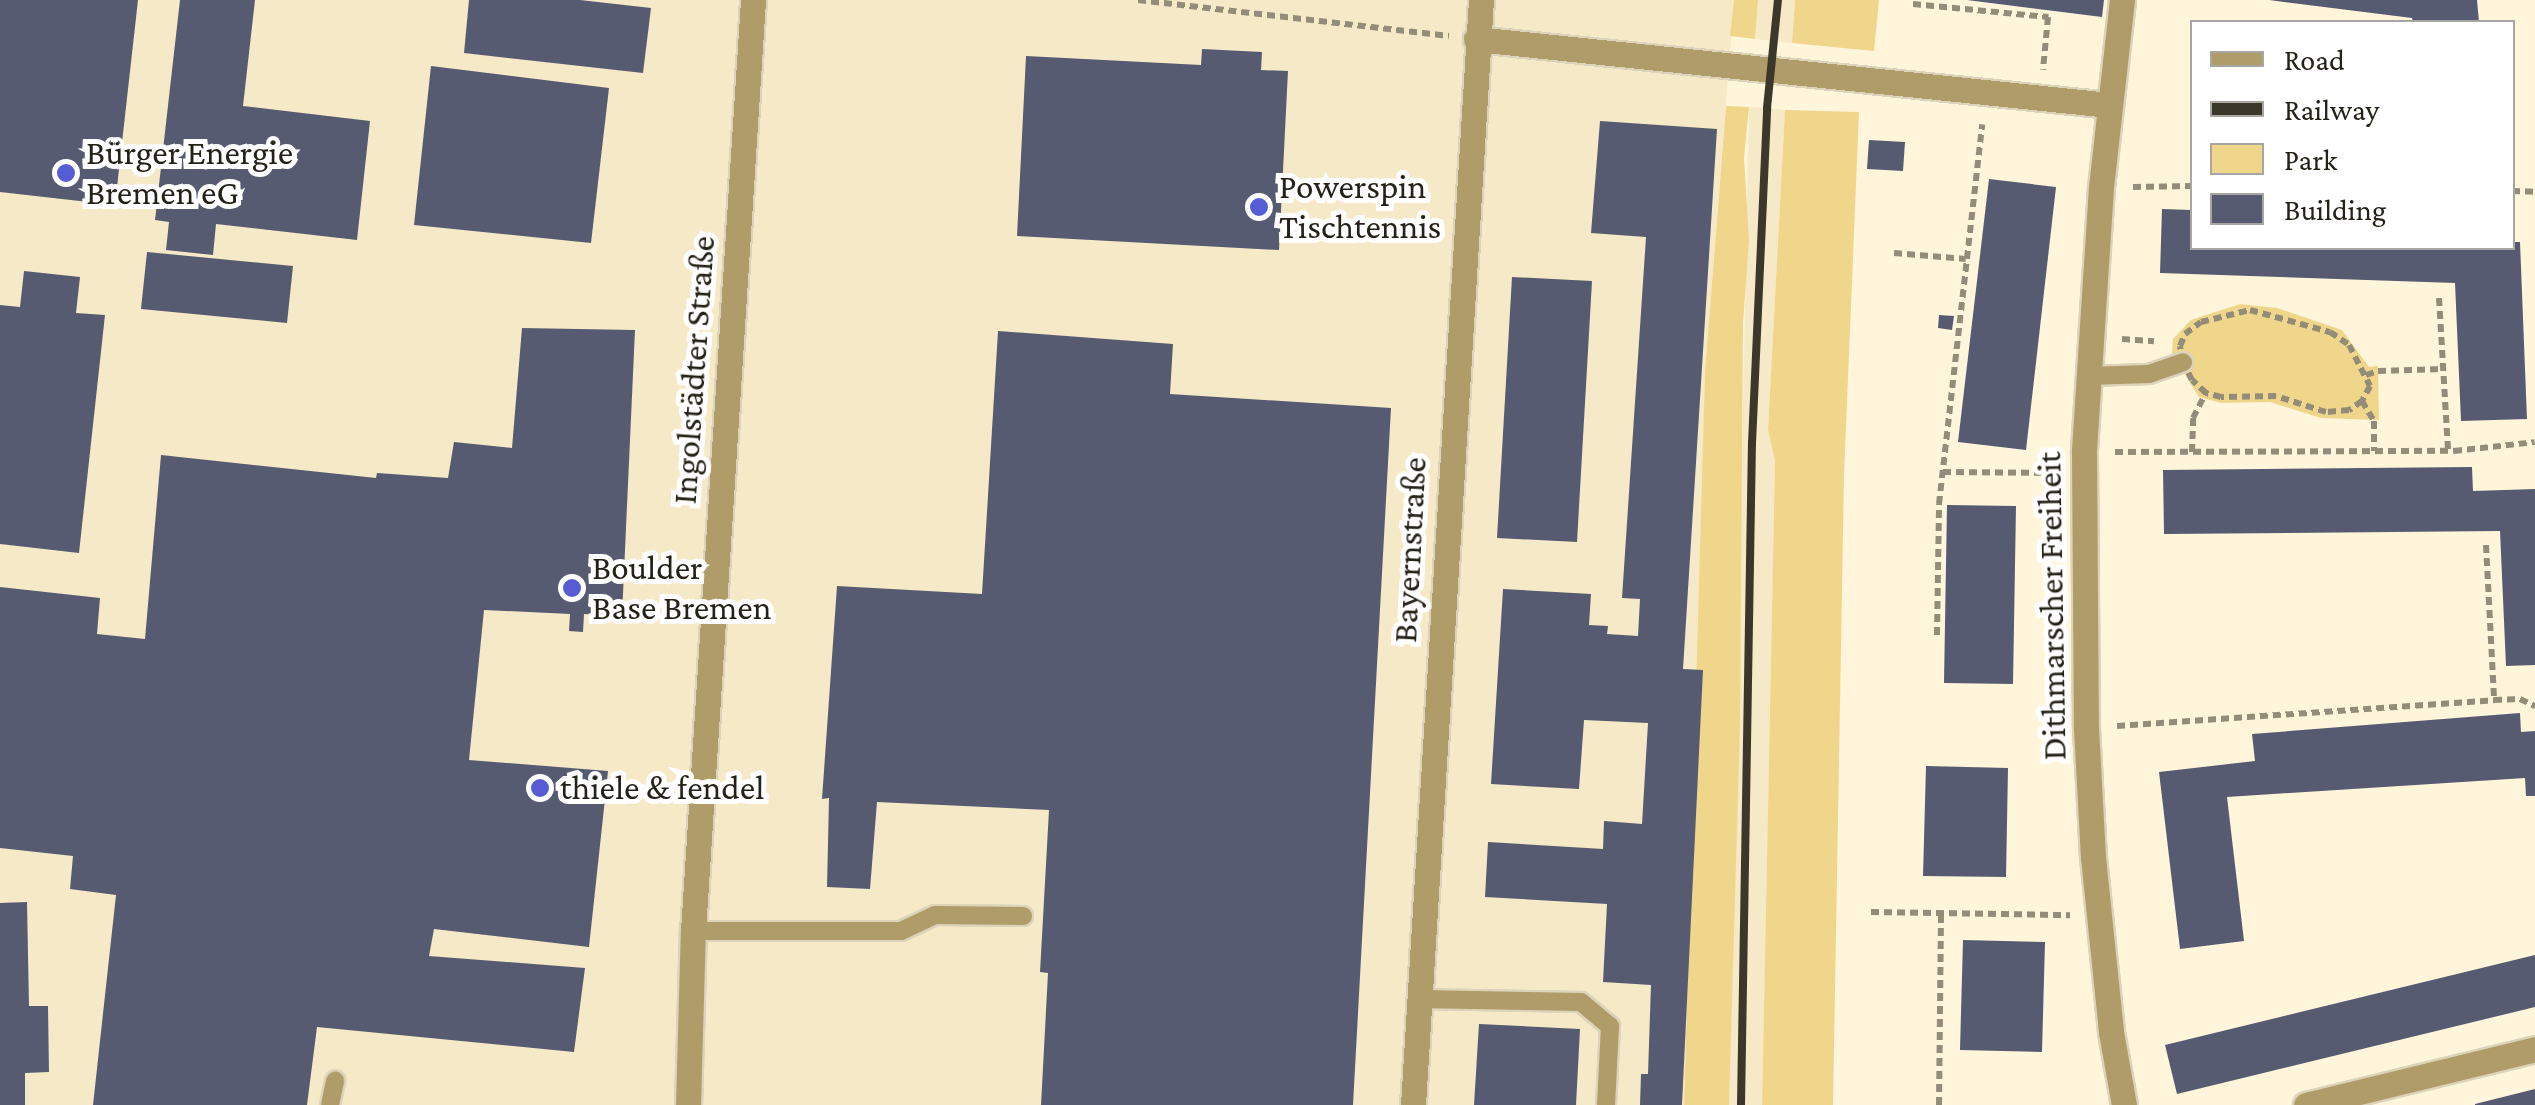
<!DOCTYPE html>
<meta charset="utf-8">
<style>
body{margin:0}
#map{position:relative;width:2535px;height:1105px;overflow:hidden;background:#fff5da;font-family:"Crimson Pro",serif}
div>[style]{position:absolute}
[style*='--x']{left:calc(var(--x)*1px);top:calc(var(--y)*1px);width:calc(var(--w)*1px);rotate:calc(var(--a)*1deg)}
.built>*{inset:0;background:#f6e9c7}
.green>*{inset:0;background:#f0d68b}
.building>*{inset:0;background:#565b71}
.path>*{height:6px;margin-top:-3px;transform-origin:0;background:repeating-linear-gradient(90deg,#928c79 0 8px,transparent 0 13px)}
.roads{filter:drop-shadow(2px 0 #dcd3bb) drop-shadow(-2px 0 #dcd3bb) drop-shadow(0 2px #dcd3bb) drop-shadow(0 -2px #dcd3bb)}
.lane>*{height:18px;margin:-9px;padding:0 9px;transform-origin:9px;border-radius:9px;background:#af9c68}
.street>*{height:25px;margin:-12.5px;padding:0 12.5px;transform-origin:12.5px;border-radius:12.5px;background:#af9c68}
.rail>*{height:8px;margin:-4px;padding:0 4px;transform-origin:4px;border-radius:4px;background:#3b372b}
.dots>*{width:28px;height:28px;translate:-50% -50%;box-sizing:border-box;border:5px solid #fff;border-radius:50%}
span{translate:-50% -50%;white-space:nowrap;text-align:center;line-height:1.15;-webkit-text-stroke:10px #fff;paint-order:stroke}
.poi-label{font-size:35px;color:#242117}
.left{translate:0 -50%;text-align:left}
.street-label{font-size:35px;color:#242117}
.legend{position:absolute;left:2190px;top:20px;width:325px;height:230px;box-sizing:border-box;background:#fff;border:2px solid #a7a6a2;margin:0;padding:12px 18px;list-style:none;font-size:30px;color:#242117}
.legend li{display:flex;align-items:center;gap:20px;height:50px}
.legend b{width:50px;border:2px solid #a7a6a2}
</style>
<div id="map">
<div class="built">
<div style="clip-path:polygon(0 0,1734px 0,1705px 371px,1684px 1105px,0 1105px)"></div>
<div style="clip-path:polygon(1758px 0,1795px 0,1792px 43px,1755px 39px)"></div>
<div style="clip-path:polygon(1749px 107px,1785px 110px,1768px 430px,1775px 461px,1762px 1105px,1729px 1105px)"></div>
</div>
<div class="green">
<div style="clip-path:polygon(1734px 0,1758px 0,1755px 39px,1730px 36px)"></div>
<div style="clip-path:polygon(1795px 0,1879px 0,1874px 51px,1792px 43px)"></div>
<div style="clip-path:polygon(1726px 106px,1749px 107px,1744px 158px,1749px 241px,1743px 323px,1740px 726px,1729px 1105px,1684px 1105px,1705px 371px)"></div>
<div style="clip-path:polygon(1785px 110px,1859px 112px,1844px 475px,1833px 1105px,1762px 1105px,1775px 461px,1768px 430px)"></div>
<div style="clip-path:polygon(2240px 304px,2277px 308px,2342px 330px,2369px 367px,2378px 366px,2379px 420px,2321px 418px,2270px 402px,2221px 403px,2199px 397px,2172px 354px,2173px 339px,2191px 320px)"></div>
</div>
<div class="building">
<div style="clip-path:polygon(0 0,138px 0,115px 205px,0 192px)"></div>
<div style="clip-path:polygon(180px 0,255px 0,243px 106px,370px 121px,357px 240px,216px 224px,213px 255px,166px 250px,169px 222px,155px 220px)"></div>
<div style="clip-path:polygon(469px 0,580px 0,651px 8px,643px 73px,464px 53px)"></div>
<div style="clip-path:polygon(1967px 0,2104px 0,2102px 17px)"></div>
<div style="clip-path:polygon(2269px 0,2477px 0,2479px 22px,2413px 22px,2412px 18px)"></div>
<div style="clip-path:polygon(1202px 49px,1262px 52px,1261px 70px,1288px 71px,1279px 250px,1017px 236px,1026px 56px,1201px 65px)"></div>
<div style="clip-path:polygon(431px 66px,609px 88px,591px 243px,414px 225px)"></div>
<div style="clip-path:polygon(1600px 121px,1717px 129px,1683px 669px,1703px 670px,1682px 1105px,1640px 1105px,1641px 1074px,1648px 1074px,1651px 985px,1603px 982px,1607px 904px,1485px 897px,1488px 842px,1603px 849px,1604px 821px,1642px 824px,1648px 723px,1584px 720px,1579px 789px,1491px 784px,1503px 589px,1591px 594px,1589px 625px,1608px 626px,1607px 634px,1638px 636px,1640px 599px,1622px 598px,1646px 237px,1591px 233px)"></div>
<div style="clip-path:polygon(1869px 140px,1905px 142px,1903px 171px,1867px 169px)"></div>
<div style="clip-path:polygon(1989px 179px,2056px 187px,2026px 450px,1958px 442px)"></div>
<div style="clip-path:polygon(2162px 209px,2192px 210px,2192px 248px,2512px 248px,2512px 242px,2520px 242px,2527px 419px,2461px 421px,2455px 283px,2160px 273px)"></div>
<div style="clip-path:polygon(147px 252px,293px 266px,287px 323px,141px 309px)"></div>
<div style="clip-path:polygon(24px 271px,80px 277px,76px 313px,105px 315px,79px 553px,0 544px,0 305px,20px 307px)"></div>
<div style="clip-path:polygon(1512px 277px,1592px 281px,1577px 542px,1497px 538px)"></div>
<div style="clip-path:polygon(1939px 315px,1954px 316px,1952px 330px,1938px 328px)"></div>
<div style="clip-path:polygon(522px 328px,635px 330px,622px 616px,584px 614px,583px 632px,569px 631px,570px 614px,484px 610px,469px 760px,608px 771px,589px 947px,434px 929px,429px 956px,585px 968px,574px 1052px,317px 1027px,307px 1105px,93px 1105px,116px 895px,70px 889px,73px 856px,0 848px,0 587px,100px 598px,97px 634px,145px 639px,161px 455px,376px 478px,377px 473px,448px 478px,454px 442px,512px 448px)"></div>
<div style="clip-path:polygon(998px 331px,1173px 344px,1170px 394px,1391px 408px,1353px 1105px,1041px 1105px,1048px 973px,1040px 972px,1049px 810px,877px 802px,870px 889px,827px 887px,829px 798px,822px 799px,837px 586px,982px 594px)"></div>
<div style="clip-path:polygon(2472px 467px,2473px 491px,2535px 489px,2535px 665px,2506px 666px,2500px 531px,2164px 534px,2163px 470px)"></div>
<div style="clip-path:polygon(1947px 505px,2016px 506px,2013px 684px,1944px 683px)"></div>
<div style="clip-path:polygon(2520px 713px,2521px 732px,2535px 731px,2535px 796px,2526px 796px,2525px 778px,2227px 797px,2244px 941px,2180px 949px,2159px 772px,2255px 761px,2252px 734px)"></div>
<div style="clip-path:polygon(1926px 766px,2008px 768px,2006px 877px,1923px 876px)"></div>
<div style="clip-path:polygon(27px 902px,29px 1006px,48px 1006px,49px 1072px,25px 1073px,25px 1105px,0 1105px,0 903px)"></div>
<div style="clip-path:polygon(1963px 940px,2045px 942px,2042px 1052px,1960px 1050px)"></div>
<div style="clip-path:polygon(2535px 955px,2535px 1007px,2177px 1094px,2165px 1045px)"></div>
<div style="clip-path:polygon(1479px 1024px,1580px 1029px,1576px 1105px,1474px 1105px)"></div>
<div style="clip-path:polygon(2535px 1089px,2535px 1105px,2475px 1105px,2475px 1104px)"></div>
</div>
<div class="path">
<div style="--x:1138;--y:0;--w:313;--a:6.6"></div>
<div style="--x:1913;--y:4;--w:136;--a:5.5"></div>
<div style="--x:2048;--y:17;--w:53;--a:95.4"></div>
<div style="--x:2133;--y:187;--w:59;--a:-1"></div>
<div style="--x:2512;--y:191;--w:23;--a:2"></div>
<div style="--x:1894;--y:253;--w:72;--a:4.8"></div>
<div style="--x:2439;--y:298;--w:153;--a:86.6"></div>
<div style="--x:2250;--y:310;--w:83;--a:15.4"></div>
<div style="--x:2330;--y:332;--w:23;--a:34"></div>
<div style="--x:2349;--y:345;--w:46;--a:62.9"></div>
<div style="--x:2370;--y:386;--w:17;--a:118"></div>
<div style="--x:2362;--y:401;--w:16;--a:145"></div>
<div style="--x:2349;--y:410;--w:23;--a:175"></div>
<div style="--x:2326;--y:412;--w:52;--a:-162.3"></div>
<div style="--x:2276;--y:396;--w:55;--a:179"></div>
<div style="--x:2221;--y:397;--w:16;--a:-165"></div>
<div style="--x:2206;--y:393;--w:19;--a:-137"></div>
<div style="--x:2192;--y:380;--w:20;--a:-117"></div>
<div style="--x:2183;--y:362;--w:16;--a:-101"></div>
<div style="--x:2180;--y:346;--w:13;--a:-67"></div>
<div style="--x:2185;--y:334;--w:20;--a:-37"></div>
<div style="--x:2201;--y:322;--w:50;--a:-13.8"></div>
<div style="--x:2122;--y:339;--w:32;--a:4"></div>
<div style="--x:2366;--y:375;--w:13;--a:-18"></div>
<div style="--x:2378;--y:371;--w:65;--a:-1.8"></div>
<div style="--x:2362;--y:401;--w:23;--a:59"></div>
<div style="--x:2374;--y:421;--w:30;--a:90"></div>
<div style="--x:2115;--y:452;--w:339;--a:-0.2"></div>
<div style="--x:2454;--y:451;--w:81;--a:-6.3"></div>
<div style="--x:2192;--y:452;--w:34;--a:-88"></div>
<div style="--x:2193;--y:418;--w:28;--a:-63"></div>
<div style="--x:1943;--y:472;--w:113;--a:0.5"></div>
<div style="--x:2486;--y:545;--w:155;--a:87"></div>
<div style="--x:1937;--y:635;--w:131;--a:-89.1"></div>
<div style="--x:1939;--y:504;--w:382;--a:-83.5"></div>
<div style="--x:2117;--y:726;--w:378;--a:-3.9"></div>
<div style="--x:2494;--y:700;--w:26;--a:-2"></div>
<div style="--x:2520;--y:699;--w:17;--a:25"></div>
<div style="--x:1871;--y:912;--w:199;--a:0.9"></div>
<div style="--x:1939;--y:1105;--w:192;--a:-89.4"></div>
</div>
<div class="roads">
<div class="lane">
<div style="--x:2089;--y:376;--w:60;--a:-1.9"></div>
<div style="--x:2149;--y:374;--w:36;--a:-19"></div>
<div style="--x:693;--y:931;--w:208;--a:0"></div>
<div style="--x:901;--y:931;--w:38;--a:-25"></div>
<div style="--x:935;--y:915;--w:88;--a:0.7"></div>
<div style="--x:1419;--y:999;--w:162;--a:1.1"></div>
<div style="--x:1581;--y:1002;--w:38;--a:40"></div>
<div style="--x:1610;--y:1026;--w:79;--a:92.9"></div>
<div style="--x:330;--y:1105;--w:25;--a:-78"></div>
</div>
<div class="street">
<div style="--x:2122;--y:0;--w:188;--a:96.4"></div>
<div style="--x:2101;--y:187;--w:266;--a:93.7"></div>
<div style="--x:2084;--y:452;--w:276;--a:89.6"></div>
<div style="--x:2086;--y:728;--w:129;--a:86.9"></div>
<div style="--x:2093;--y:857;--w:176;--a:84.1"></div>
<div style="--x:2111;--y:1032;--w:74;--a:79.9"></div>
<div style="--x:1476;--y:39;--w:636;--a:5.95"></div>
<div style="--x:688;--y:1105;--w:174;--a:-88.4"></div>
<div style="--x:693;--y:931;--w:933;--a:-86.31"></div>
<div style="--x:1413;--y:1105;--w:1107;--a:-86.48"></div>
<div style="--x:2306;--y:1105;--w:236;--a:-13.7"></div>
</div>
</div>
<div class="rail">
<div style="--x:1741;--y:1105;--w:662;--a:-89.05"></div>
<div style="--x:1752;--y:443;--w:335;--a:-87.4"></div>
<div style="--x:1767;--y:108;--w:109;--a:-84.2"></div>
</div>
<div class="dots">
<div style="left:66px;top:173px;background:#565cd3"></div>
<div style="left:1259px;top:207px;background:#565cd3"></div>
<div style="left:572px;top:588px;background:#565cd3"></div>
<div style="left:540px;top:788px;background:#565cd3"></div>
</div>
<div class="poi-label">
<span class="left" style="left:86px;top:173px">Bürger Energie<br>Bremen eG</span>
<span class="left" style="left:1279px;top:207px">Powerspin<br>Tischtennis</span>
<span class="left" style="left:592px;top:588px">Boulder<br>Base Bremen</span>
<span class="left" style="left:560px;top:788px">thiele &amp; fendel</span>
</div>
<div class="street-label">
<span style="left:694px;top:370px;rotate:-86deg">Ingolstädter Straße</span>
<span style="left:1410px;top:550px;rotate:-87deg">Bayernstraße</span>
<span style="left:2052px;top:606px;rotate:-91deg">Dithmarscher Freiheit</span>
</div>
<ul class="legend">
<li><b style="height:12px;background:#af9c68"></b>Road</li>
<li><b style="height:12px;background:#3b372b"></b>Railway</li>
<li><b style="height:28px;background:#f0d68b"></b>Park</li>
<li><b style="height:28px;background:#565b71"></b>Building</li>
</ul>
</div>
